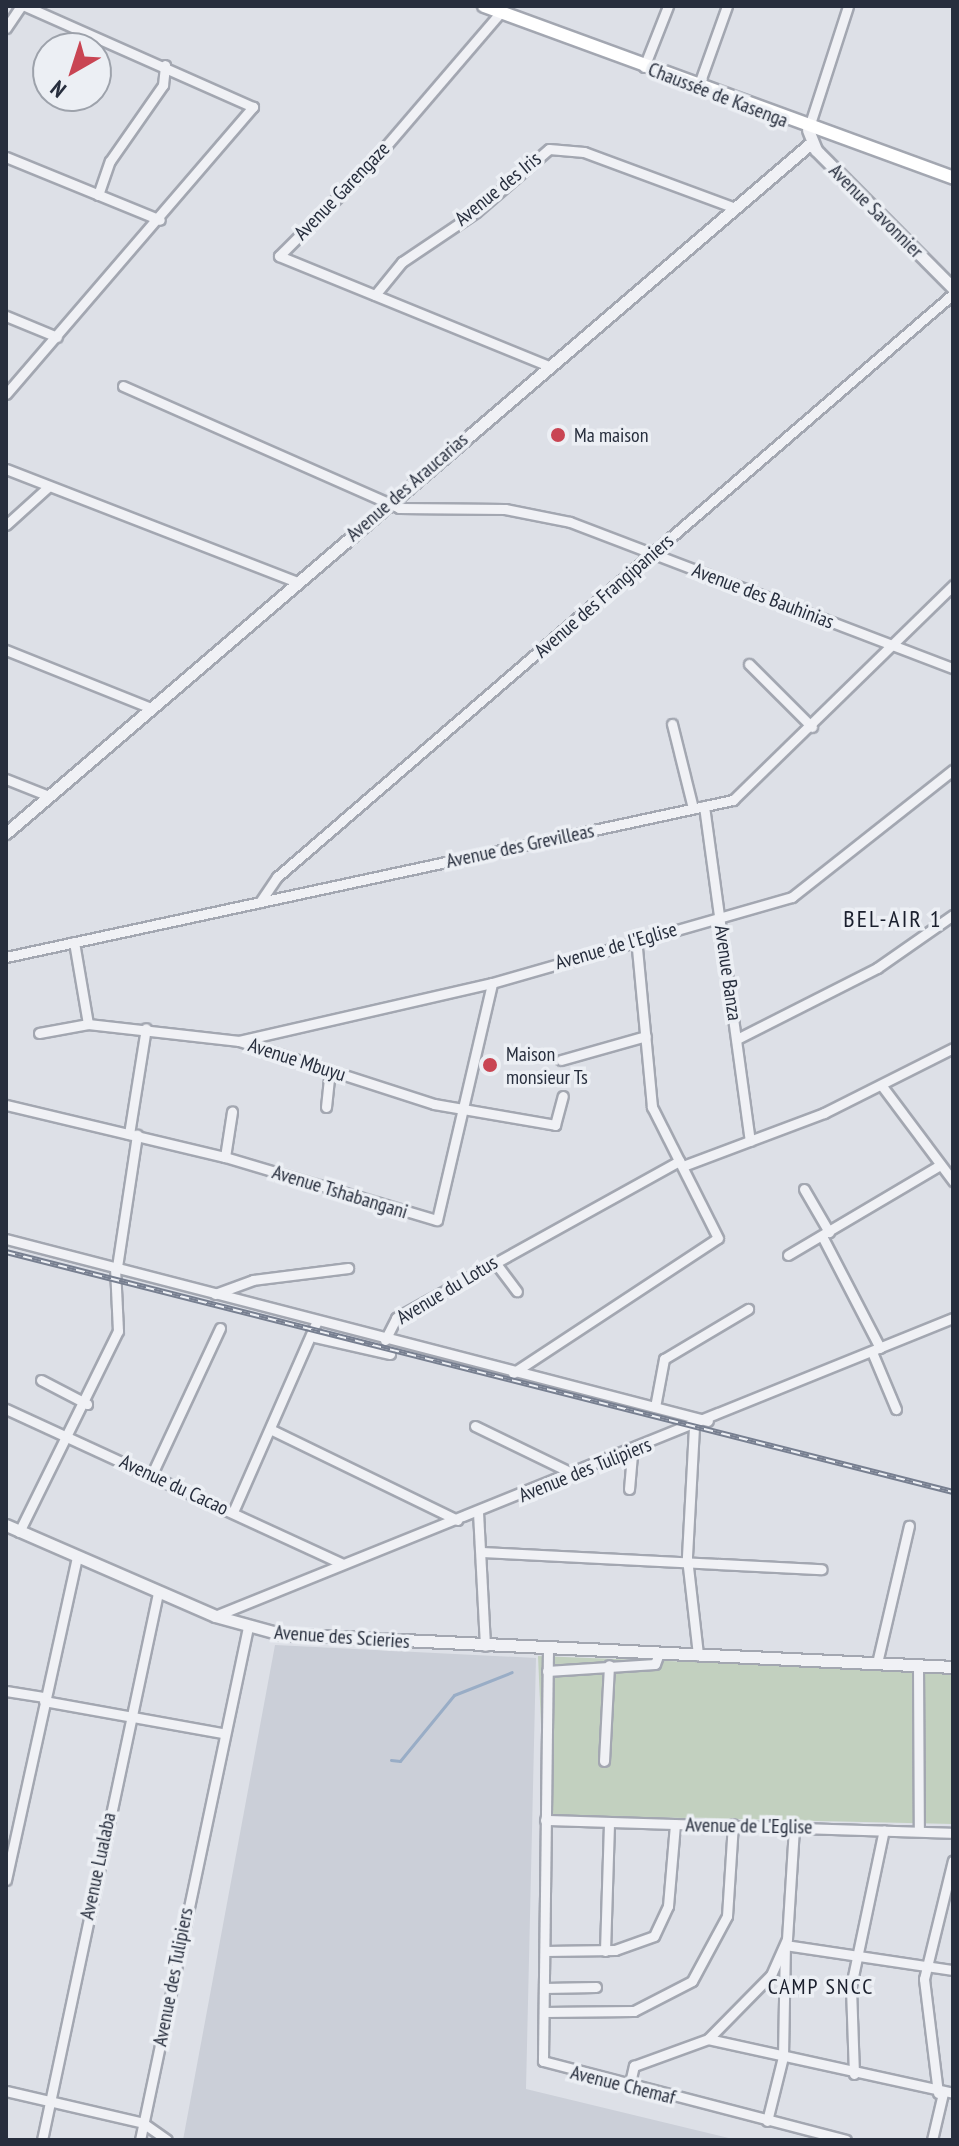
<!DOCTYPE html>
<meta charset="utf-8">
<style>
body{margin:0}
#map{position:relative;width:959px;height:2146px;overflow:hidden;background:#dde0e7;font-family:"PT Sans Narrow",sans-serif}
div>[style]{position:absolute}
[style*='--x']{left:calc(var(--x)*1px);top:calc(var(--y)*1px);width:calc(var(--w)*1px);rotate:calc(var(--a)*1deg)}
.built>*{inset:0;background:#cbcfd8}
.green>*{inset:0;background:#c2d0bf}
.stream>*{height:3px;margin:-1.5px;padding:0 1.5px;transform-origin:1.5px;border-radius:1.5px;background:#99adc6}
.roads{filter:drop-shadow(2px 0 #a3a7b1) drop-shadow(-2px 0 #a3a7b1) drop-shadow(0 2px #a3a7b1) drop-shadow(0 -2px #a3a7b1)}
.minor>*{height:9px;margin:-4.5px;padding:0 4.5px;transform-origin:4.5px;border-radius:4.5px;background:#f0f1f5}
.tertiary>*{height:11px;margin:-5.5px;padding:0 5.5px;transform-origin:5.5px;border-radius:5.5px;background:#f0f1f5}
.secondary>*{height:12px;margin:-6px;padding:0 6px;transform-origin:6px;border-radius:6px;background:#fff}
.rail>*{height:6px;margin-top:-3px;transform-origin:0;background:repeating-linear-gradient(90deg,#eceff4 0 9px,#777f90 0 18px);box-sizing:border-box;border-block:2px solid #777f90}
.dots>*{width:22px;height:22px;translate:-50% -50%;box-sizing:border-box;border:4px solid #eceff4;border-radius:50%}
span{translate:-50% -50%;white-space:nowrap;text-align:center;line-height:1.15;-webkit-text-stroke:7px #eceff4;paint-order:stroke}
.street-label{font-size:20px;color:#272e3d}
.poi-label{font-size:20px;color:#272e3d}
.left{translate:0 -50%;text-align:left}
.neighbourhood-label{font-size:22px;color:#1a1f2d;letter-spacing:2px}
.quarter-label{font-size:24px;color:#1a1f2d;letter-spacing:2px}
.frame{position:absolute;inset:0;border:8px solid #272e3d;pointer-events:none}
.north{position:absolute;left:32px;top:32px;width:80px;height:80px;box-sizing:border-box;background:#eceff4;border:2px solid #9da2ab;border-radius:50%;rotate:219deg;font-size:22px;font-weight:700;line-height:32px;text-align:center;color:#272e3d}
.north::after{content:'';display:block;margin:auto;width:28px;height:36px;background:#c94553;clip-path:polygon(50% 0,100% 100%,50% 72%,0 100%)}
</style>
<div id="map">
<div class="built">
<div style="clip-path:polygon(275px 1645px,536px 1658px,526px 2089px,737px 2140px,183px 2140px)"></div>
</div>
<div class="green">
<div style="clip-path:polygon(538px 1656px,953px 1672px,953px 1824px,545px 1815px)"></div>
</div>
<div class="stream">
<div style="--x:391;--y:1760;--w:9;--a:6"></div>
<div style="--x:400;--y:1761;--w:85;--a:-50.7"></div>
<div style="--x:454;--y:1695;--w:62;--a:-21.6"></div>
</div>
<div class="roads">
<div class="minor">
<div style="--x:500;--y:13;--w:201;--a:130.6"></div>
<div style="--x:369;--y:166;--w:127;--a:135"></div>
<div style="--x:279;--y:256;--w:291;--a:22.2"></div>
<div style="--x:6;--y:28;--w:27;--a:-56"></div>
<div style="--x:644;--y:67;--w:66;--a:-68.5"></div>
<div style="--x:698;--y:87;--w:86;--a:-70.3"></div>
<div style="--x:808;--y:130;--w:130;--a:-72.1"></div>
<div style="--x:6;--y:157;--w:166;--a:22.2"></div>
<div style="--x:98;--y:195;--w:36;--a:-71"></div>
<div style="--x:110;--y:161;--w:93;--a:-55.1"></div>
<div style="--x:163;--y:85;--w:20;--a:-84"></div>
<div style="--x:375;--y:295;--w:43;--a:-50.7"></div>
<div style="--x:402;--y:262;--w:89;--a:-34"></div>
<div style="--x:476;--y:212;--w:96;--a:-40.8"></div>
<div style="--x:549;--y:149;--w:35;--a:5"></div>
<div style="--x:584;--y:152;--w:159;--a:20.3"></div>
<div style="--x:6;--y:316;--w:55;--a:22.4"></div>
<div style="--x:123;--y:386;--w:302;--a:23.8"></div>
<div style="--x:399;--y:508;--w:106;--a:0.5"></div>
<div style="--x:505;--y:509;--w:66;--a:11.3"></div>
<div style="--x:570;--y:522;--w:410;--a:20.9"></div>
<div style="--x:6;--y:394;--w:379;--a:-49.3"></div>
<div style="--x:253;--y:107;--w:249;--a:-156.1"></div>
<div style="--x:6;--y:469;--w:313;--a:21.2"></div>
<div style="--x:6;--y:525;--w:57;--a:-42.1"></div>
<div style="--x:6;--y:650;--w:156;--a:21.8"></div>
<div style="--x:749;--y:664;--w:89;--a:45"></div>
<div style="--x:672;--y:724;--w:87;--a:76"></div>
<div style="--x:6;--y:779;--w:46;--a:21.6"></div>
<div style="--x:704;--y:806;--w:338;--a:82.2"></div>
<div style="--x:260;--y:902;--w:30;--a:-56"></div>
<div style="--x:277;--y:877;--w:893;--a:-40.78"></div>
<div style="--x:74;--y:942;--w:83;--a:80.3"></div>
<div style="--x:6;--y:957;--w:744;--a:-12.19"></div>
<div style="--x:733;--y:800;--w:308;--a:-44.3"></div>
<div style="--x:39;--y:1033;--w:50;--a:-10.4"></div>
<div style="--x:88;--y:1024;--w:152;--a:6.4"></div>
<div style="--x:239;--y:1041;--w:205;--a:17.9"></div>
<div style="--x:434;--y:1104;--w:123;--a:9.8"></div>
<div style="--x:555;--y:1125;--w:30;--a:-75"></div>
<div style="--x:737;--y:1039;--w:157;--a:-26.9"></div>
<div style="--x:877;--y:968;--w:93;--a:-34.9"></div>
<div style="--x:239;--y:1041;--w:260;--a:-12.9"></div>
<div style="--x:492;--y:983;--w:312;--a:-16"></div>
<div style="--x:792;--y:897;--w:205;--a:-38.3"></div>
<div style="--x:561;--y:1060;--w:88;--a:-15.8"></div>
<div style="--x:882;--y:1086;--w:119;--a:53.2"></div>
<div style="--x:6;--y:1105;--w:225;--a:13.4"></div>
<div style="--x:225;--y:1157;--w:221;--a:16.6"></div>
<div style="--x:437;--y:1220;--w:243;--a:-76.9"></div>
<div style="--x:326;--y:1107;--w:36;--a:-84"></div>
<div style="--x:129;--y:1134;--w:107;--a:-80.9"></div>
<div style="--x:225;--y:1157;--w:46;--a:-81.2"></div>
<div style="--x:683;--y:1166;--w:151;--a:-20.6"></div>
<div style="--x:824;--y:1113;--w:144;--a:-26.7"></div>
<div style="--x:804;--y:1189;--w:50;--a:59.8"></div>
<div style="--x:822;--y:1236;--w:126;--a:62.6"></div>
<div style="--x:6;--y:1239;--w:725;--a:14.53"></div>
<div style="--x:788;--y:1255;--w:177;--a:-30.6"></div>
<div style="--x:494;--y:1261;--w:38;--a:53"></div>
<div style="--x:117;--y:1267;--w:134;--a:-81.4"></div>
<div style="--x:215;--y:1294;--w:40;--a:-20.2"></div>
<div style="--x:253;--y:1280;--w:96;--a:-7.2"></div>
<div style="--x:315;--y:1337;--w:77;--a:12.8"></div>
<div style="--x:385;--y:1340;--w:25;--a:-63"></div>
<div style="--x:396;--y:1318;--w:324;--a:-29"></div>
<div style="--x:872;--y:1352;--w:62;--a:67.2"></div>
<div style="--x:513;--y:1373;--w:245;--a:-33.4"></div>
<div style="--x:718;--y:1238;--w:147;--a:-116.7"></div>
<div style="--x:652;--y:1107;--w:169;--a:-95.4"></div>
<div style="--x:41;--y:1380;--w:52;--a:27.6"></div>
<div style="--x:655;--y:1407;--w:49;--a:-79.4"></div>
<div style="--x:664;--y:1359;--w:98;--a:-30.8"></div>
<div style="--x:6;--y:1409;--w:369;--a:24.7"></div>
<div style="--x:475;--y:1426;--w:110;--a:25.9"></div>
<div style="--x:694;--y:1427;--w:131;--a:93.1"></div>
<div style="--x:687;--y:1558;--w:98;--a:83.5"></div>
<div style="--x:272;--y:1430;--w:206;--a:25.9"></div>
<div style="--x:152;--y:1474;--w:161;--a:-65"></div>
<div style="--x:629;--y:1489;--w:38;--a:-85"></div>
<div style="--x:233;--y:1512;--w:209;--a:-66.3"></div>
<div style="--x:478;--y:1512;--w:134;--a:87"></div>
<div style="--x:19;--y:1532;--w:224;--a:-63.8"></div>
<div style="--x:118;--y:1331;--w:64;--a:-92.7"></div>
<div style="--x:482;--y:1552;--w:340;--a:2.9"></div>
<div style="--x:215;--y:1616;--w:796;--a:-21.99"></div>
<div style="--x:548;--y:1649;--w:412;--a:90.7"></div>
<div style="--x:543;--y:2061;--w:313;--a:14.6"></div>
<div style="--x:877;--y:1663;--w:141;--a:-76.9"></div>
<div style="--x:918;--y:1665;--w:164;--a:89.7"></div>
<div style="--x:547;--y:1671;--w:108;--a:-3.7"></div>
<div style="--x:655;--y:1664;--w:12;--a:-70"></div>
<div style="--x:6;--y:1691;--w:39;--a:9"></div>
<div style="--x:44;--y:1701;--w:180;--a:10.2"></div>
<div style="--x:604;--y:1761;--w:96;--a:-87"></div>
<div style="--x:545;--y:1820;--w:408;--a:1.8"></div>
<div style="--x:6;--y:1880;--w:331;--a:-77.6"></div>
<div style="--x:785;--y:1945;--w:170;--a:8.5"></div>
<div style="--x:545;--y:1951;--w:70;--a:-0.8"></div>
<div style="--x:615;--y:1950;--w:41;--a:-19.7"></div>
<div style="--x:654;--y:1936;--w:33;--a:-65"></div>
<div style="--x:668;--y:1906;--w:82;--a:-85.1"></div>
<div style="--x:605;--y:1951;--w:128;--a:-88.2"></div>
<div style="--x:544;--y:1988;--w:52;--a:-1.1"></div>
<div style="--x:544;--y:2012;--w:90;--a:-0.6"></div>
<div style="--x:634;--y:2011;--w:65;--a:-27.3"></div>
<div style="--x:692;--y:1981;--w:74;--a:-61.7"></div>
<div style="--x:727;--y:1916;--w:92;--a:-86.3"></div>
<div style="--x:708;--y:2039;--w:251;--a:12.4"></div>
<div style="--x:854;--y:2074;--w:88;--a:-92"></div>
<div style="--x:851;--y:1986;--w:159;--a:-78.1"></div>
<div style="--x:629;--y:2087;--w:22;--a:-77"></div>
<div style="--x:634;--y:2066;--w:79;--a:-20"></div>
<div style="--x:708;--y:2039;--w:90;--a:-45.5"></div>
<div style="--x:771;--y:1975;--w:39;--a:-66"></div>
<div style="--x:787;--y:1939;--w:112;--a:-86.4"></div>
<div style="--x:6;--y:2091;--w:141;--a:13.1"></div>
<div style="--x:143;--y:2123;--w:29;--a:35"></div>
<div style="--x:938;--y:2093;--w:115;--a:-97"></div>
<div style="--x:924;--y:1979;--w:122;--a:-76.3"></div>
<div style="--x:767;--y:2121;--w:66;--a:-76"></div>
<div style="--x:783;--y:2057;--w:112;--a:-89"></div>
<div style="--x:42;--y:2140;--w:559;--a:-78.03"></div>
<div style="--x:140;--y:2140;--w:524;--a:-78.11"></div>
<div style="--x:932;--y:2140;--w:48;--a:-76.8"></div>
</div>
<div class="tertiary">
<div style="--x:808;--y:130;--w:22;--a:68"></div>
<div style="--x:816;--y:150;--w:194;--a:45.2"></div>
<div style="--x:6;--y:833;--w:1059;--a:-40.6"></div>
<div style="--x:6;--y:1525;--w:228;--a:23.5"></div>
<div style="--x:215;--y:1616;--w:68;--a:15.3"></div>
<div style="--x:281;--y:1634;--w:673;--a:2.81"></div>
</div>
<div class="secondary">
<div style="--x:484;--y:6;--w:500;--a:20.1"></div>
</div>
</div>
<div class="rail">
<div style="--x:6;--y:1252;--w:977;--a:14.22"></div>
</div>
<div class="dots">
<div style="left:558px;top:435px;background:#c94553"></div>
<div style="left:490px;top:1065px;background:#c94553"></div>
</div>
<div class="street-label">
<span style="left:718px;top:95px;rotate:21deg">Chaussée de Kasenga</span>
<span style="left:498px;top:189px;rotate:-39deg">Avenue des Iris</span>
<span style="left:342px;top:191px;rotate:-46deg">Avenue Garengaze</span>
<span style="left:876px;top:211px;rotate:45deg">Avenue Savonnier</span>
<span style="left:407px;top:487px;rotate:-41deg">Avenue des Araucarias</span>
<span style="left:604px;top:596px;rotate:-41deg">Avenue des Frangipaniers</span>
<span style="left:763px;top:596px;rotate:21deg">Avenue des Bauhinias</span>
<span style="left:520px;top:846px;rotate:-12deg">Avenue des Grevilleas</span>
<span style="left:616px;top:946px;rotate:-16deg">Avenue de l'Eglise</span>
<span style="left:728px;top:973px;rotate:82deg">Avenue Banza</span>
<span style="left:297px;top:1060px;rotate:18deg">Avenue Mbuyu</span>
<span style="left:340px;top:1192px;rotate:17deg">Avenue Tshabangani</span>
<span style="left:447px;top:1290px;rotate:-31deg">Avenue du Lotus</span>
<span style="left:585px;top:1470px;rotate:-22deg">Avenue des Tulipiers</span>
<span style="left:174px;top:1485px;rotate:25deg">Avenue du Cacao</span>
<span style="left:342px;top:1637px;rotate:4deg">Avenue des Scieries</span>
<span style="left:749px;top:1826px;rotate:1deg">Avenue de L'Eglise</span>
<span style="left:98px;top:1866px;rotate:-78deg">Avenue Lualaba</span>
<span style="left:173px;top:1977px;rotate:-79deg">Avenue des Tulipiers</span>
<span style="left:623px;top:2085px;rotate:14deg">Avenue Chemaf</span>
</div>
<div class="poi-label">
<span class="left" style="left:574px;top:435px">Ma maison</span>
<span class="left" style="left:506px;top:1066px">Maison<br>monsieur Ts</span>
</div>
<div class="neighbourhood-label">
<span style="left:821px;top:1987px">CAMP SNCC</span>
</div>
<div class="quarter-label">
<span style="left:893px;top:919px">BEL-AIR 1</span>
</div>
<div class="frame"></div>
<div class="north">N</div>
</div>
